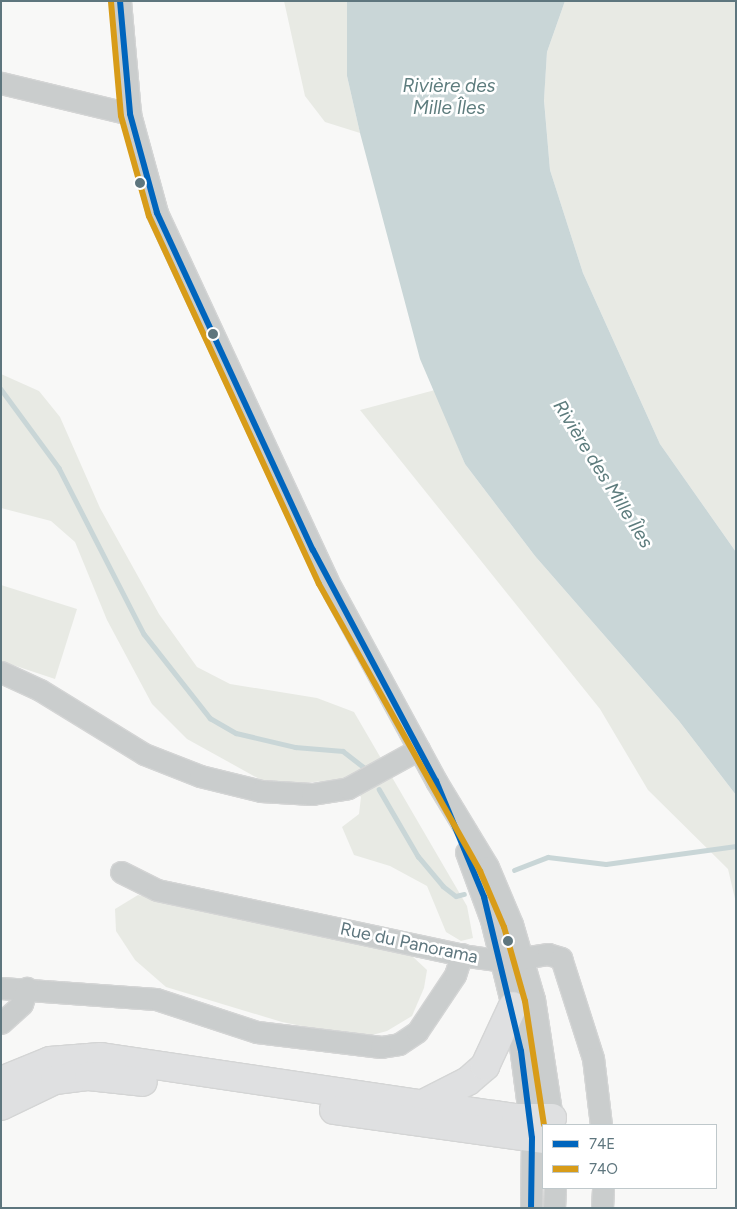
<!DOCTYPE html>
<meta charset="utf-8">
<style>
body{margin:0}
#map{position:relative;width:737px;height:1209px;overflow:hidden;background:#f8f8f7;font-family:Figtree,sans-serif}
div>[style]{position:absolute}
[style*='--x']{left:calc(var(--x)*1px);top:calc(var(--y)*1px);width:calc(var(--w)*1px);rotate:calc(var(--a)*1deg)}
.green>*{inset:0;background:#e8eae4}
.water>*{inset:0;background:#c9d6d7}
.stream>*{height:4.5px;margin:-2.25px;padding:0 2.25px;transform-origin:2.25px;border-radius:2.25px;background:#c9d6d7}
.roads{filter:drop-shadow(1px 0 #d4d5d5) drop-shadow(-1px 0 #d4d5d5) drop-shadow(0 1px #d4d5d5) drop-shadow(0 -1px #d4d5d5)}
.minor>*{height:21px;margin:-10.5px;padding:0 10.5px;transform-origin:10.5px;border-radius:10.5px;background:#cacdcd}
.highway>*{height:28px;margin:-14px;padding:0 14px;transform-origin:14px;border-radius:14px;background:#dfe0e1}
.bus-1>*{height:6px;margin:-3px;padding:0 3px;transform-origin:3px;border-radius:3px;background:#0065bd}
.bus-2>*{height:6px;margin:-3px;padding:0 3px;transform-origin:3px;border-radius:3px;background:#d89c19}
.dots>*{width:14px;height:14px;translate:-50% -50%;box-sizing:border-box;border:2px solid #fff;border-radius:50%}
span{translate:-50% -50%;white-space:nowrap;text-align:center;line-height:1.15;-webkit-text-stroke:5px #fff;paint-order:stroke}
.street-label{font-size:18px;color:#5e767e}
.water-label{font-size:19px;color:#5d7c7d;font-style:italic}
.frame{position:absolute;inset:0;border:2px solid #5e767e;pointer-events:none}
.legend{position:absolute;left:542px;top:1124px;width:175px;height:65px;box-sizing:border-box;background:#fff;border:1px solid #bfc8cb;margin:0;padding:6px 9px;list-style:none;font-size:15px;color:#5e767e}
.legend li{display:flex;align-items:center;gap:10px;height:25px}
.legend b{width:25px;border:1px solid #bfc8cb}
</style>
<div id="map">
<div class="green">
<div style="clip-path:polygon(284px 1px,347px 1px,347px 76px,360px 133px,325px 122px,305px 96px)"></div>
<div style="clip-path:polygon(565px 1px,736px 1px,736px 552px,660px 444px,583px 273px,550px 170px,544px 99px,547px 52px)"></div>
<div style="clip-path:polygon(1px 374px,39px 391px,60px 417px,100px 508px,159px 614px,197px 667px,230px 684px,317px 698px,354px 712px,467px 906px,473px 938px,461px 941px,446px 932px,427px 886px,390px 866px,354px 855px,342px 827px,359px 814px,361px 797px,345px 779px,272px 786px,187px 739px,152px 704px,107px 620px,75px 542px,51px 521px,1px 508px)"></div>
<div style="clip-path:polygon(435px 390px,465px 464px,535px 556px,679px 721px,736px 795px,736px 903px,728px 869px,648px 790px,600px 709px,360px 410px)"></div>
<div style="clip-path:polygon(1px 585px,77px 609px,55px 679px,1px 661px)"></div>
<div style="clip-path:polygon(138px 895px,411px 955px,427px 970px,424px 988px,412px 1016px,387px 1031px,361px 1038px,282px 1022px,166px 987px,135px 960px,116px 931px,115px 909px)"></div>
</div>
<div class="water">
<div style="clip-path:polygon(347px 1px,565px 1px,547px 52px,544px 100px,550px 170px,583px 273px,660px 444px,736px 552px,736px 795px,679px 721px,535px 556px,465px 464px,420px 359px,360px 133px,347px 76px)"></div>
</div>
<div class="stream">
<div style="--x:1;--y:389;--w:98;--a:53.7"></div>
<div style="--x:59;--y:468;--w:186;--a:62.9"></div>
<div style="--x:144;--y:634;--w:107;--a:51.8"></div>
<div style="--x:210;--y:718;--w:30;--a:30"></div>
<div style="--x:236;--y:733;--w:61;--a:13.3"></div>
<div style="--x:295;--y:747;--w:48;--a:4.8"></div>
<div style="--x:343;--y:751;--w:31;--a:38"></div>
<div style="--x:379;--y:789;--w:78;--a:59.8"></div>
<div style="--x:418;--y:856;--w:39;--a:50"></div>
<div style="--x:443;--y:886;--w:16;--a:38"></div>
<div style="--x:456;--y:896;--w:8;--a:-14"></div>
<div style="--x:514;--y:870;--w:36;--a:-21"></div>
<div style="--x:548;--y:857;--w:58;--a:6.9"></div>
<div style="--x:606;--y:864;--w:131;--a:-7.9"></div>
</div>
<div class="roads">
<div class="minor">
<div style="--x:120;--y:1;--w:113;--a:84.9"></div>
<div style="--x:130;--y:114;--w:103;--a:74.7"></div>
<div style="--x:157;--y:213;--w:404;--a:65.1"></div>
<div style="--x:327;--y:580;--w:229;--a:61.5"></div>
<div style="--x:436;--y:781;--w:100;--a:58.8"></div>
<div style="--x:488;--y:867;--w:62;--a:67.2"></div>
<div style="--x:512;--y:924;--w:78;--a:73.7"></div>
<div style="--x:534;--y:999;--w:127;--a:81.4"></div>
<div style="--x:1;--y:83;--w:133;--a:13.5"></div>
<div style="--x:1;--y:672;--w:43;--a:24.8"></div>
<div style="--x:40;--y:690;--w:122;--a:31.6"></div>
<div style="--x:144;--y:754;--w:60;--a:21.4"></div>
<div style="--x:200;--y:776;--w:63;--a:13.8"></div>
<div style="--x:261;--y:791;--w:51;--a:3.4"></div>
<div style="--x:312;--y:794;--w:36;--a:-9"></div>
<div style="--x:348;--y:788;--w:81;--a:-28.8"></div>
<div style="--x:466;--y:852;--w:72;--a:69.8"></div>
<div style="--x:491;--y:920;--w:114;--a:76.3"></div>
<div style="--x:518;--y:1031;--w:108;--a:82.5"></div>
<div style="--x:532;--y:1138;--w:70;--a:90.8"></div>
<div style="--x:121;--y:872;--w:40;--a:26.6"></div>
<div style="--x:157;--y:890;--w:318;--a:12"></div>
<div style="--x:468;--y:956;--w:35;--a:8"></div>
<div style="--x:503;--y:961;--w:46;--a:-8.8"></div>
<div style="--x:548;--y:954;--w:14;--a:17"></div>
<div style="--x:561;--y:958;--w:105;--a:72.3"></div>
<div style="--x:593;--y:1058;--w:67;--a:83.2"></div>
<div style="--x:1;--y:988;--w:155;--a:4.1"></div>
<div style="--x:156;--y:999;--w:106;--a:18.1"></div>
<div style="--x:257;--y:1032;--w:125;--a:6.9"></div>
<div style="--x:381;--y:1047;--w:18;--a:-9"></div>
<div style="--x:399;--y:1044;--w:22;--a:-34"></div>
<div style="--x:417;--y:1032;--w:69;--a:-56.3"></div>
<div style="--x:455;--y:975;--w:22;--a:-72"></div>
<div style="--x:1;--y:1023;--w:28;--a:-42"></div>
<div style="--x:22;--y:1004;--w:17;--a:-73"></div>
<div style="--x:554;--y:1208;--w:20;--a:-87"></div>
<div style="--x:602;--y:1208;--w:20;--a:-87"></div>
</div>
<div class="highway">
<div style="--x:1;--y:1081;--w:53;--a:-22.2"></div>
<div style="--x:50;--y:1061;--w:51;--a:-4.5"></div>
<div style="--x:101;--y:1057;--w:419;--a:8.4"></div>
<div style="--x:516;--y:1118;--w:36;--a:0"></div>
<div style="--x:425;--y:1103;--w:48;--a:-27.1"></div>
<div style="--x:468;--y:1081;--w:23;--a:-41"></div>
<div style="--x:485;--y:1066;--w:66;--a:-65"></div>
<div style="--x:1;--y:1106;--w:60;--a:-25.7"></div>
<div style="--x:55;--y:1080;--w:34;--a:-7"></div>
<div style="--x:89;--y:1076;--w:54;--a:6.3"></div>
<div style="--x:334;--y:1110;--w:211;--a:7.9"></div>
</div>
</div>
<div class="bus-1">
<div style="--x:120;--y:1;--w:113;--a:84.9"></div>
<div style="--x:130;--y:114;--w:103;--a:74.7"></div>
<div style="--x:157;--y:213;--w:371;--a:65.2"></div>
<div style="--x:313;--y:550;--w:262;--a:62"></div>
<div style="--x:436;--y:781;--w:126;--a:67.5"></div>
<div style="--x:484;--y:897;--w:158;--a:76.5"></div>
<div style="--x:521;--y:1051;--w:88;--a:82.8"></div>
<div style="--x:532;--y:1138;--w:70;--a:90.8"></div>
</div>
<div class="bus-2">
<div style="--x:111;--y:2;--w:114;--a:85"></div>
<div style="--x:121;--y:116;--w:104;--a:74.4"></div>
<div style="--x:149;--y:216;--w:405;--a:65.2"></div>
<div style="--x:319;--y:584;--w:329;--a:60.7"></div>
<div style="--x:480;--y:871;--w:61;--a:66.8"></div>
<div style="--x:504;--y:927;--w:77;--a:74.2"></div>
<div style="--x:525;--y:1001;--w:125;--a:81.3"></div>
</div>
<div class="dots">
<div style="left:140px;top:183px;background:#5e767e"></div>
<div style="left:213px;top:334px;background:#5e767e"></div>
<div style="left:508px;top:941px;background:#5e767e"></div>
</div>
<div class="street-label">
<span style="left:409px;top:943px;rotate:12deg">Rue du Panorama</span>
</div>
<div class="water-label">
<span style="left:449px;top:97px">Rivière des<br>Mille Îles</span>
<span style="left:603px;top:474px;rotate:58deg">Rivière des Mille Îles</span>
</div>
<div class="frame"></div>
<ul class="legend">
<li><b style="height:6px;background:#0065bd"></b>74E</li>
<li><b style="height:6px;background:#d89c19"></b>74O</li>
</ul>
</div>
